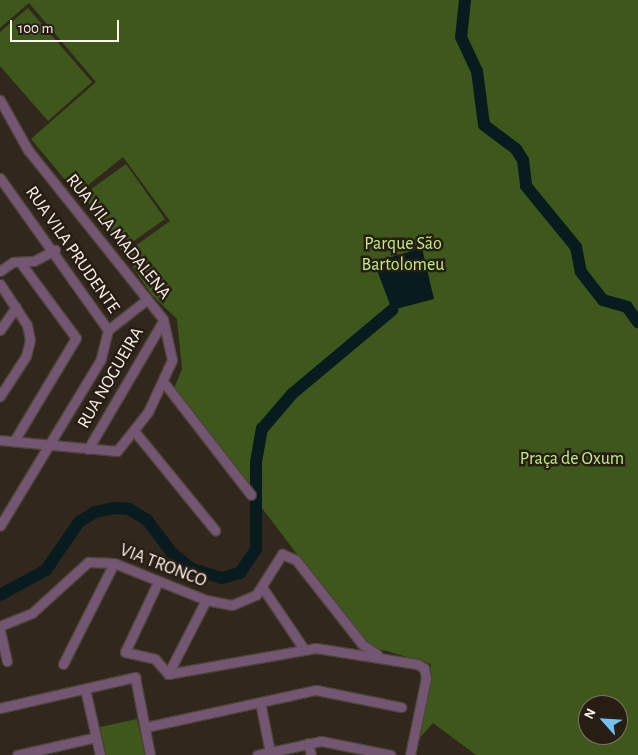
<!DOCTYPE html>
<meta charset="utf-8">
<style>
body{margin:0}
#map{position:relative;width:638px;height:755px;overflow:hidden;background:#32271c;font-family:"Alegreya Sans",sans-serif}
div>[style]{position:absolute}
[style*='--x']{left:calc(var(--x)*1px);top:calc(var(--y)*1px);width:calc(var(--w)*1px);rotate:calc(var(--a)*1deg)}
.green>*{inset:0;background:#3e581c}
.water>*{inset:0;background:#081b1e}
.river>*{height:12px;margin:-6px;padding:0 6px;transform-origin:6px;border-radius:6px;background:#081b1e}
.roads{filter:drop-shadow(1px 0 #4e4439) drop-shadow(-1px 0 #4e4439) drop-shadow(0 1px #4e4439) drop-shadow(0 -1px #4e4439)}
.minor>*{height:9px;margin:-4.5px;padding:0 4.5px;transform-origin:4.5px;border-radius:4.5px;background:#725672}
span{translate:-50% -50%;white-space:nowrap;text-align:center;line-height:1.15;-webkit-text-stroke:5px #281d13;paint-order:stroke}
.street-label{font-size:18px;color:#faf3eb}
.park-label{font-size:18px;color:#bbf07e}
.north{position:absolute;left:578px;top:695px;width:50px;height:50px;box-sizing:border-box;background:#281d13;border:1px solid #7c7369;border-radius:50%;rotate:296deg;font-size:14px;font-weight:700;line-height:20px;text-align:center;color:#faf3eb}
.north::after{content:'';display:block;margin:auto;width:18px;height:22px;background:#71c1f5;clip-path:polygon(50% 0,100% 100%,50% 72%,0 100%)}
.scale{position:absolute;left:10px;top:20px;width:109px;height:22px;box-sizing:border-box;border:2px solid #faf3eb;border-top:0;padding-left:6px;font-size:15px;line-height:18px;white-space:nowrap;color:#faf3eb;-webkit-text-stroke:4px #281d13;paint-order:stroke}
</style>
<div id="map">
<div class="green">
<div style="clip-path:polygon(evenodd,0 0,638px 0,638px 755px,476px 755px,433px 723px,415px 743px,431px 664px,366px 645px,173px 391px,182px 369px,177px 319px,151px 294px,124px 254px,170px 221px,123px 157px,77px 194px,31px 139px,96px 82px,29px 3px,0 28px,0 0,588px 705px,618px 705px,618px 735px,588px 735px,588px 705px)"></div>
<div style="clip-path:polygon(28px 8px,92px 82px,48px 121px,0 66px,0 32px)"></div>
<div style="clip-path:polygon(126px 164px,165px 219px,121px 250px,83px 195px)"></div>
<div style="clip-path:polygon(137px 719px,145px 755px,106px 755px,100px 727px)"></div>
</div>
<div class="water">
<div style="clip-path:polygon(422px 248px,434px 299px,392px 310px,374px 262px)"></div>
</div>
<div class="river">
<div style="--x:465;--y:0;--w:37;--a:96"></div>
<div style="--x:461;--y:37;--w:38;--a:65"></div>
<div style="--x:477;--y:71;--w:54;--a:82.6"></div>
<div style="--x:484;--y:125;--w:40;--a:37"></div>
<div style="--x:516;--y:149;--w:13;--a:58"></div>
<div style="--x:523;--y:160;--w:26;--a:83"></div>
<div style="--x:526;--y:186;--w:79;--a:50.7"></div>
<div style="--x:576;--y:247;--w:25;--a:79"></div>
<div style="--x:581;--y:272;--w:36;--a:52"></div>
<div style="--x:603;--y:300;--w:25;--a:16"></div>
<div style="--x:627;--y:307;--w:19;--a:54"></div>
<div style="--x:0;--y:595;--w:52;--a:-28.5"></div>
<div style="--x:46;--y:570;--w:58;--a:-55.5"></div>
<div style="--x:79;--y:522;--w:19;--a:-32"></div>
<div style="--x:95;--y:512;--w:19;--a:-12"></div>
<div style="--x:114;--y:508;--w:15;--a:4"></div>
<div style="--x:129;--y:509;--w:21;--a:31"></div>
<div style="--x:147;--y:520;--w:41;--a:52.9"></div>
<div style="--x:172;--y:553;--w:26;--a:39"></div>
<div style="--x:192;--y:569;--w:31;--a:17"></div>
<div style="--x:222;--y:578;--w:19;--a:-16"></div>
<div style="--x:240;--y:573;--w:29;--a:-56"></div>
<div style="--x:256;--y:549;--w:87;--a:-90"></div>
<div style="--x:256;--y:462;--w:34;--a:-80"></div>
<div style="--x:262;--y:429;--w:46;--a:-49.4"></div>
<div style="--x:292;--y:394;--w:131;--a:-40"></div>
</div>
<div class="roads">
<div class="minor">
<div style="--x:0;--y:100;--w:57;--a:60.8"></div>
<div style="--x:28;--y:150;--w:216;--a:51.4"></div>
<div style="--x:163;--y:319;--w:42;--a:77.6"></div>
<div style="--x:172;--y:360;--w:57;--a:114.8"></div>
<div style="--x:148;--y:412;--w:50;--a:128.5"></div>
<div style="--x:117;--y:451;--w:118;--a:-174.6"></div>
<div style="--x:0;--y:178;--w:186;--a:54.6"></div>
<div style="--x:108;--y:330;--w:30;--a:104"></div>
<div style="--x:101;--y:359;--w:195;--a:121.2"></div>
<div style="--x:0;--y:271;--w:16;--a:-35"></div>
<div style="--x:13;--y:262;--w:21;--a:-3"></div>
<div style="--x:34;--y:261;--w:24;--a:-28"></div>
<div style="--x:0;--y:284;--w:49;--a:56.6"></div>
<div style="--x:27;--y:325;--w:15;--a:79"></div>
<div style="--x:30;--y:340;--w:16;--a:104"></div>
<div style="--x:26;--y:356;--w:48;--a:123"></div>
<div style="--x:0;--y:330;--w:28;--a:-55"></div>
<div style="--x:108;--y:330;--w:47;--a:-38.1"></div>
<div style="--x:165;--y:384;--w:140;--a:52.2"></div>
<div style="--x:135;--y:432;--w:127;--a:50.8"></div>
<div style="--x:14;--y:441;--w:120;--a:-59"></div>
<div style="--x:76;--y:338;--w:94;--a:-126.4"></div>
<div style="--x:88;--y:449;--w:146;--a:-59.6"></div>
<div style="--x:262;--y:587;--w:75;--a:55.9"></div>
<div style="--x:0;--y:626;--w:35;--a:-22"></div>
<div style="--x:32;--y:613;--w:76;--a:-42.3"></div>
<div style="--x:88;--y:562;--w:26;--a:2"></div>
<div style="--x:114;--y:563;--w:99;--a:21.9"></div>
<div style="--x:206;--y:600;--w:26;--a:11"></div>
<div style="--x:232;--y:605;--w:26;--a:-23"></div>
<div style="--x:256;--y:595;--w:49;--a:-57.6"></div>
<div style="--x:282;--y:554;--w:15;--a:23"></div>
<div style="--x:296;--y:560;--w:108;--a:51.8"></div>
<div style="--x:363;--y:645;--w:17;--a:33"></div>
<div style="--x:0;--y:631;--w:31;--a:77"></div>
<div style="--x:125;--y:652;--w:77;--a:-64.8"></div>
<div style="--x:125;--y:652;--w:31;--a:13"></div>
<div style="--x:155;--y:659;--w:20;--a:49"></div>
<div style="--x:63;--y:664;--w:113;--a:-63.2"></div>
<div style="--x:168;--y:674;--w:150;--a:-10"></div>
<div style="--x:316;--y:648;--w:102;--a:9"></div>
<div style="--x:417;--y:664;--w:8;--a:30"></div>
<div style="--x:424;--y:668;--w:10;--a:79"></div>
<div style="--x:426;--y:678;--w:79;--a:101.7"></div>
<div style="--x:168;--y:674;--w:83;--a:-62.8"></div>
<div style="--x:85;--y:689;--w:68;--a:77.2"></div>
<div style="--x:260;--y:702;--w:51;--a:78.7"></div>
<div style="--x:0;--y:708;--w:139;--a:-12.9"></div>
<div style="--x:135;--y:677;--w:79;--a:79.1"></div>
<div style="--x:146;--y:727;--w:174;--a:-12.3"></div>
<div style="--x:316;--y:690;--w:87;--a:11.3"></div>
<div style="--x:308;--y:743;--w:12;--a:76"></div>
<div style="--x:17;--y:755;--w:81;--a:-12.8"></div>
<div style="--x:257;--y:755;--w:66;--a:-12.3"></div>
<div style="--x:321;--y:741;--w:71;--a:11.3"></div>
</div>
</div>
<div class="street-label">
<span style="left:118px;top:237px;rotate:51deg">RUA VILA MADALENA</span>
<span style="left:72px;top:250px;rotate:55deg">RUA VILA PRUDENTE</span>
<span style="left:111px;top:378px;rotate:-60deg">RUA NOGUEIRA</span>
<span style="left:163px;top:566px;rotate:21deg">VIA TRONCO</span>
</div>
<div class="park-label">
<span style="left:403px;top:255px">Parque São<br>Bartolomeu</span>
<span style="left:572px;top:459px">Praça de Oxum</span>
</div>
<div class="north">N</div>
<div class="scale">100 m</div>
</div>
